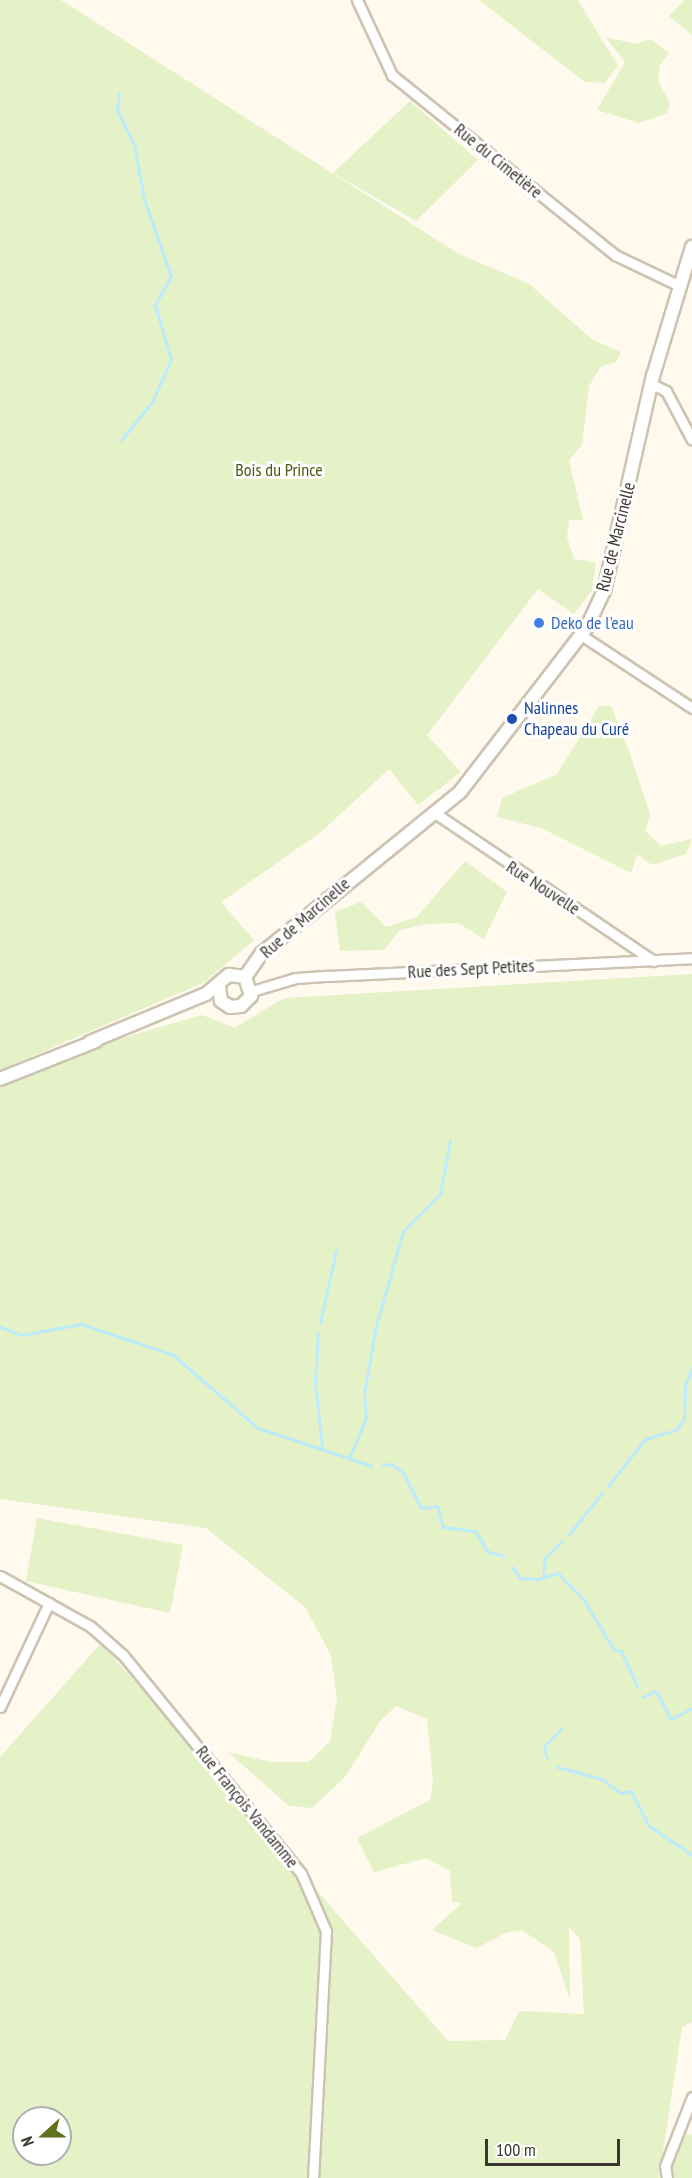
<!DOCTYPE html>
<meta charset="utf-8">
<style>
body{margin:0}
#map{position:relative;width:692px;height:2178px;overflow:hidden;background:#fff9ee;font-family:"PT Sans Narrow",sans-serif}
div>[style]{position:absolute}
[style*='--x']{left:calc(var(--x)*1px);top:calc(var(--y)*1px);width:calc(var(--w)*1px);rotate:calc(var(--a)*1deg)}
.green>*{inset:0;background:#e5f1c7}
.stream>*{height:3px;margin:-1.5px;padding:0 1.5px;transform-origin:1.5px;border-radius:1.5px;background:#bcecfc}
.roads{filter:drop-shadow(2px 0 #ccc3b2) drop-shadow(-2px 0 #ccc3b2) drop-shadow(0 2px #ccc3b2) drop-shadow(0 -2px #ccc3b2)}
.street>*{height:9px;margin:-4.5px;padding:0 4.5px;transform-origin:4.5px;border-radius:4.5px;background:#fff}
.secondary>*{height:12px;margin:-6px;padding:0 6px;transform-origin:6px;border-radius:6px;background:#fff}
.dots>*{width:16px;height:16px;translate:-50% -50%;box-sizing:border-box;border:3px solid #fff;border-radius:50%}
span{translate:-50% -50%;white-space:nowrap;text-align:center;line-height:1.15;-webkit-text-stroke:6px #fff;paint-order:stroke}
.street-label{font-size:18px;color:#3c3831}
.park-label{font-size:18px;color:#4b5910}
.shop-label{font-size:18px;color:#366cbe}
.left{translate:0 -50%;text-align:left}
.transit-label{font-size:18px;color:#164399}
.north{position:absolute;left:12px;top:2106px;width:60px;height:60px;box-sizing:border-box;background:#fff;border:2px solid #b1afad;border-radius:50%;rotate:249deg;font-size:16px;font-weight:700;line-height:24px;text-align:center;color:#3c3831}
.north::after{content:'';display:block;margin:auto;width:21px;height:27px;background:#61721f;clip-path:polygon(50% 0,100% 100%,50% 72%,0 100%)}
.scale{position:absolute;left:485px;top:2139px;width:135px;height:27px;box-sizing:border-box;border:3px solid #3c3831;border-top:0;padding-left:8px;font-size:18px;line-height:21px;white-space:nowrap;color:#3c3831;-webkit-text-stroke:4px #fff;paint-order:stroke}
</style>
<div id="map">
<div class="green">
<div style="clip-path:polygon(0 0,61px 0,459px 254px,529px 284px,593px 340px,621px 352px,616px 362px,601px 366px,589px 386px,582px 445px,569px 460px,583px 520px,569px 520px,567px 537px,574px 559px,596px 563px,592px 590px,574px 614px,538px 589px,427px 735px,461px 772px,418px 805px,389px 769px,321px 832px,221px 902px,254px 940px,205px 982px,0 1070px)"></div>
<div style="clip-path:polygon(479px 0,578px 0,618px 66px,604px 83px,585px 82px)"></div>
<div style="clip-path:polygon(685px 0,692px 0,692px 35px,669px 16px)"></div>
<div style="clip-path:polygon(605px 37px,637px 44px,650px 39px,669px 53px,660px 65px,658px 81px,670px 104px,667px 113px,639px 123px,597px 110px,625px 62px)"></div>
<div style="clip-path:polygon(410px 101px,478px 160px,416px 221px,333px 173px)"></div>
<div style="clip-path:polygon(599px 706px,611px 706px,629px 751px,650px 814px,645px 831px,661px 846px,692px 839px,686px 854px,652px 865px,637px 854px,631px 873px,541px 828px,497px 817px,502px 798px,557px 774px)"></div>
<div style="clip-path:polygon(465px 861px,507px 892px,484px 939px,458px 923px,427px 924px,400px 930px,384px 950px,340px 951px,335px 912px,361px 902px,386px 927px,417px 917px)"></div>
<div style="clip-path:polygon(evenodd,692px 974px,692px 2022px,682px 2027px,659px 2178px,0 2178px,0 1757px,101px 1643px,448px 2041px,505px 2040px,519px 2011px,584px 2014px,580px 1939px,569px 1927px,570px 2000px,554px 1952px,522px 1930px,505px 1933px,477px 1948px,432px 1930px,462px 1903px,452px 1902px,450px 1871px,426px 1858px,374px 1872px,357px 1838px,430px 1800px,433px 1782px,427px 1719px,396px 1706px,380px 1721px,346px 1776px,312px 1808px,289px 1806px,228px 1752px,270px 1762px,309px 1762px,330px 1741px,337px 1699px,331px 1655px,305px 1607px,206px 1528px,0 1499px,0 1085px,90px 1047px,202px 1015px,235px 1028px,284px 998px,692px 974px,24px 2118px,60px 2118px,60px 2154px,24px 2154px,24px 2118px)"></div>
<div style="clip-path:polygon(37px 1518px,183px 1545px,170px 1613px,26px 1581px)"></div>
<div style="clip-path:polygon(681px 2131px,692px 2135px,692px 2178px,673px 2178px,669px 2170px)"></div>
</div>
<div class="stream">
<div style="--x:119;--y:93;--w:17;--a:97"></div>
<div style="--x:117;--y:110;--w:39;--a:64"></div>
<div style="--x:134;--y:145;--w:55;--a:79.5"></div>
<div style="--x:144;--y:199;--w:82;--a:70.7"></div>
<div style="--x:171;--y:276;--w:33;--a:119"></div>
<div style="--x:155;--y:305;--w:56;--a:73.5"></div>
<div style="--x:171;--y:359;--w:47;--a:113.8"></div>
<div style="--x:152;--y:402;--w:49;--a:129.2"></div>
<div style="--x:320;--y:1323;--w:75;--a:-77.6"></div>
<div style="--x:0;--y:1327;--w:23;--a:20"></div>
<div style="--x:22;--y:1335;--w:60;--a:-10.6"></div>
<div style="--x:81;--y:1324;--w:97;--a:18.6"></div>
<div style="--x:173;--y:1355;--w:112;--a:40.7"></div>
<div style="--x:258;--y:1428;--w:120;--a:18.4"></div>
<div style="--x:318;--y:1333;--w:49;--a:93.5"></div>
<div style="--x:315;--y:1382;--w:65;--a:83.9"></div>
<div style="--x:349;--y:1458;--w:43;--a:-67"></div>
<div style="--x:366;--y:1418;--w:25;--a:-95"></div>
<div style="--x:364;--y:1393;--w:68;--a:-79.8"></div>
<div style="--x:376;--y:1326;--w:99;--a:-74.1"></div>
<div style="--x:403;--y:1231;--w:52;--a:-45"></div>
<div style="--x:440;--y:1194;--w:54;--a:-79.3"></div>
<div style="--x:383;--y:1465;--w:9;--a:-6"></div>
<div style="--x:392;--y:1464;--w:14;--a:39"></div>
<div style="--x:403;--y:1473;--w:39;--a:63"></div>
<div style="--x:421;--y:1508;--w:16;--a:-7"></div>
<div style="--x:437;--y:1506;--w:22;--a:74"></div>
<div style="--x:443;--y:1527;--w:32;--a:7"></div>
<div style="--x:475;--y:1531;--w:25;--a:58"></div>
<div style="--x:488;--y:1552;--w:16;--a:14"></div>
<div style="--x:608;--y:1486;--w:60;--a:-51.8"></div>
<div style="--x:645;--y:1439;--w:32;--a:-16"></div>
<div style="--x:676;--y:1430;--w:14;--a:-54"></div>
<div style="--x:684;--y:1419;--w:34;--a:-88"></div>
<div style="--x:685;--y:1385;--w:18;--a:-68"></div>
<div style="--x:569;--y:1534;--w:53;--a:-51.2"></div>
<div style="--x:512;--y:1567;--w:14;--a:54"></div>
<div style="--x:520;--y:1578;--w:19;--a:3"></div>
<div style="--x:539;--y:1579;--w:20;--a:-18"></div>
<div style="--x:558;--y:1573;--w:36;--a:46"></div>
<div style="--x:583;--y:1599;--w:60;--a:58.7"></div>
<div style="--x:614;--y:1650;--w:7;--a:8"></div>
<div style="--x:621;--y:1651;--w:38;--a:65"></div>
<div style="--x:543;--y:1578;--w:20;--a:-84"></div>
<div style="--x:545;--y:1558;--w:24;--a:-45"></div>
<div style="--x:643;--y:1697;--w:14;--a:-25"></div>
<div style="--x:656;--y:1691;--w:32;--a:62"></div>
<div style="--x:671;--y:1719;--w:24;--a:-28"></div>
<div style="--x:547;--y:1758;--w:12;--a:-104"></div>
<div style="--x:544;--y:1746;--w:24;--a:-45"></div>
<div style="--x:557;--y:1767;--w:47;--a:14.9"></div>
<div style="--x:602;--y:1779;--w:23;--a:38"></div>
<div style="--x:620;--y:1793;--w:11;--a:-10"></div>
<div style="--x:631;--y:1791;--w:39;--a:63"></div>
<div style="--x:649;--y:1826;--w:52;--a:34"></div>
</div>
<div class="roads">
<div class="street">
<div style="--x:357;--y:0;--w:83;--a:65"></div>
<div style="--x:392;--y:75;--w:287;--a:38.9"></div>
<div style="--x:615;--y:255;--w:70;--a:25.5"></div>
<div style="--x:652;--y:384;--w:16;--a:27"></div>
<div style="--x:666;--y:391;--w:55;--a:62"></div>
<div style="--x:581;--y:635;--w:133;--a:33.3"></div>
<div style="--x:435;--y:813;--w:264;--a:34.1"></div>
<div style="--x:252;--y:991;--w:46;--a:-16.5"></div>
<div style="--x:296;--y:978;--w:32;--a:-4"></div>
<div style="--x:328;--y:976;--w:364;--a:-2.8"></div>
<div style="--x:0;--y:1576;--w:103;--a:29.1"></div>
<div style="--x:90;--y:1626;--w:44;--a:41.3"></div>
<div style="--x:123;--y:1655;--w:281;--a:50.8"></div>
<div style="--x:301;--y:1873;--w:63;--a:66.7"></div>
<div style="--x:326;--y:1931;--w:247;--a:93"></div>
<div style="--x:0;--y:1707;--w:115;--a:-64.8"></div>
<div style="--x:667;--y:2178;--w:12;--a:-99"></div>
<div style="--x:665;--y:2166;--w:74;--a:-68.6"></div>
</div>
<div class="secondary">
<div style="--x:245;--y:977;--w:29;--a:-55"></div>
<div style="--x:262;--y:953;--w:255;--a:-39.1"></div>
<div style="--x:460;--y:792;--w:208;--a:-52.4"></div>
<div style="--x:587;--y:627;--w:40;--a:-65"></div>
<div style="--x:604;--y:591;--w:221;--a:-77.2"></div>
<div style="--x:653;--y:376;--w:135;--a:-73.2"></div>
<div style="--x:90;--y:1042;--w:126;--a:-22.5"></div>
<div style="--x:206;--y:994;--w:30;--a:-40"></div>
<div style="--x:229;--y:975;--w:16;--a:7"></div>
<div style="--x:245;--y:977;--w:20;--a:72"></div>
<div style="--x:251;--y:996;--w:14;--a:135"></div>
<div style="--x:241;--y:1006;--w:11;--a:175"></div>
<div style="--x:230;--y:1007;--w:11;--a:-146"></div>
<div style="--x:221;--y:1001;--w:15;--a:-98"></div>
<div style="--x:0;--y:1079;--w:103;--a:-21.6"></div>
</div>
</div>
<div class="dots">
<div style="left:539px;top:623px;background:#3f7fe0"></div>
<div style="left:512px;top:719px;background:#1a4fb4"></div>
</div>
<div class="street-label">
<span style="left:498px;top:161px;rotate:39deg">Rue du Cimetière</span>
<span style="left:616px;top:537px;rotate:-76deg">Rue de Marcinelle</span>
<span style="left:543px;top:888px;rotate:33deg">Rue Nouvelle</span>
<span style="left:305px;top:918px;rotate:-41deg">Rue de Marcinelle</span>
<span style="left:471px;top:969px;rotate:-3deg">Rue des Sept Petites</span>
<span style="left:247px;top:1807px;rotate:51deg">Rue François Vandamme</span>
</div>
<div class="park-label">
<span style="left:279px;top:470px">Bois du Prince</span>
</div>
<div class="shop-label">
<span class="left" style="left:551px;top:623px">Deko de l'eau</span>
</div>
<div class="transit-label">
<span class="left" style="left:524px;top:719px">Nalinnes<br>Chapeau du Curé</span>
</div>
<div class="north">N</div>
<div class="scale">100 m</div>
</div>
